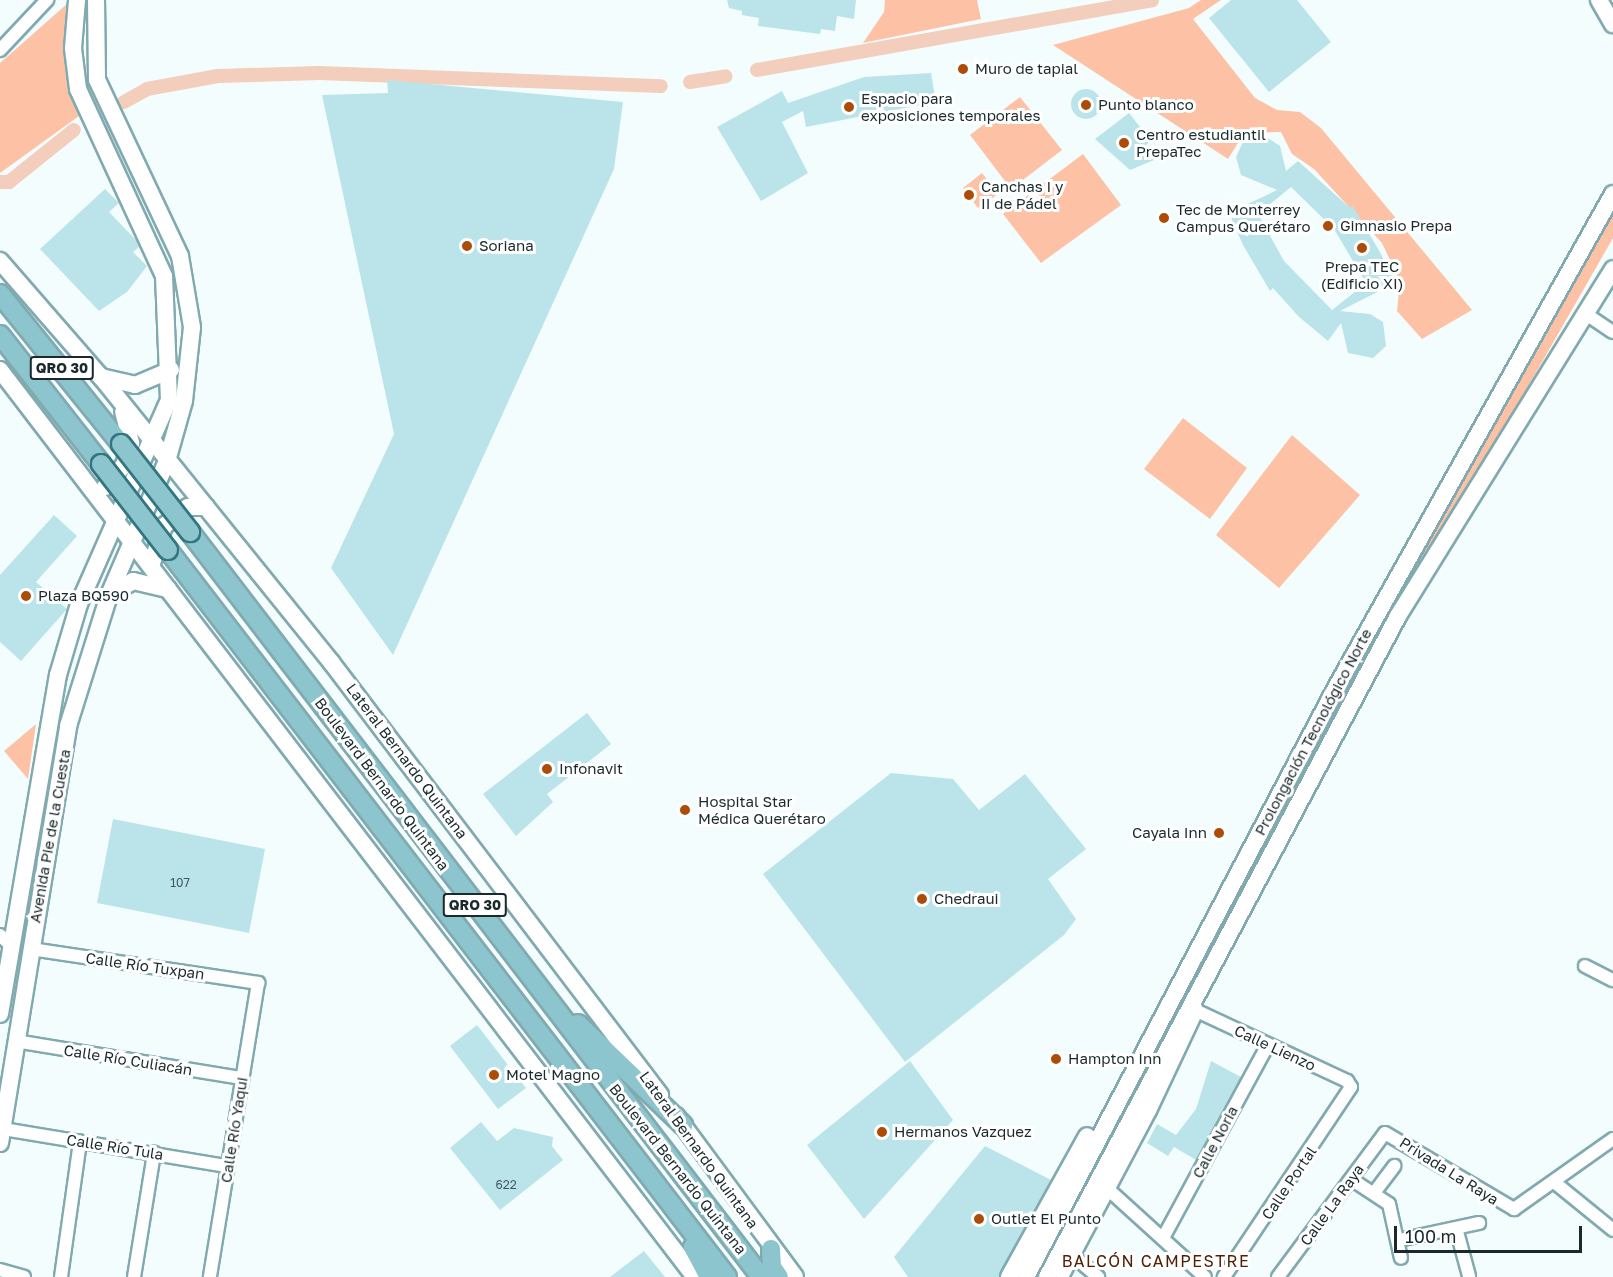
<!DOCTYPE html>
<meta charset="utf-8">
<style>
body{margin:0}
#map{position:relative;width:1613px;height:1277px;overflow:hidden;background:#f4fdfe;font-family:"Golos Text",sans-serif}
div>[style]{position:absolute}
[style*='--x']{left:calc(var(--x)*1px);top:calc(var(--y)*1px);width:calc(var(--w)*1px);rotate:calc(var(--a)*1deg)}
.green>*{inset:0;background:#fdc2a5}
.canal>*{height:14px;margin:-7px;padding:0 7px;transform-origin:7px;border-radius:7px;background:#f3cebc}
.building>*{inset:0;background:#bae4ea}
.round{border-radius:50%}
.roads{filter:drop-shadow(2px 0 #81aab0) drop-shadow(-2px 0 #81aab0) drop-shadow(0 2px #81aab0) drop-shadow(0 -2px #81aab0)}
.street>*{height:12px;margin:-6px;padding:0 6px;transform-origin:6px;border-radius:6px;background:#fff}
.secondary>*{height:16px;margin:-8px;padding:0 8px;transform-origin:8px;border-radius:8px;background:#fff}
.primary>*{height:18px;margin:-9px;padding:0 9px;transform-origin:9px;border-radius:9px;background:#8cc5cd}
.bridges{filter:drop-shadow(2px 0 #32767f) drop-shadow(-2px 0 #32767f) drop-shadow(0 2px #32767f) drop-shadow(0 -2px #32767f)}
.primary-bridge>*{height:18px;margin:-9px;padding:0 9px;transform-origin:9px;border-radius:9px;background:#8cc5cd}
.dots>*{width:16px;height:16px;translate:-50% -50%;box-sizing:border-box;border:3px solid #fff;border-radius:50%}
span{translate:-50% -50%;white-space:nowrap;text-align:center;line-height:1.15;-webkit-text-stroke:6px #fff;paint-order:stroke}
.number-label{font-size:12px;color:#42585c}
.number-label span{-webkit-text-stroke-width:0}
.shield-label span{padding:2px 4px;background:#fff;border:2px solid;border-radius:4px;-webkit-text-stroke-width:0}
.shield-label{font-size:14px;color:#1a2a2c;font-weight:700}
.poi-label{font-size:15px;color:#1a2a2c}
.left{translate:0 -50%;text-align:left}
.right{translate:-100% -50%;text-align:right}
.street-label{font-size:15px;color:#1a2a2c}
.neighbourhood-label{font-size:16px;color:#4f2004;letter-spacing:1.5px}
.scale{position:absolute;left:1394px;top:1226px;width:188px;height:27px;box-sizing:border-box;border:3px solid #1a2a2c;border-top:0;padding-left:8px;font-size:18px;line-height:21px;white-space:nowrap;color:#1a2a2c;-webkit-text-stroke:4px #fff;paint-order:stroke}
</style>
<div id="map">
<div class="green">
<div style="clip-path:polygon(885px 0,977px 0,981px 19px,863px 43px,884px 12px)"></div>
<div style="clip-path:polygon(1201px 0,1221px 0,1193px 19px,1255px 98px,1277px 110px,1300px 112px,1321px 128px,1472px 310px,1422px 339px,1397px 311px,1400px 281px,1382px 243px,1314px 169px,1292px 154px,1281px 132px,1244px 133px,1228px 159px,1053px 45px,1189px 8px)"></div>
<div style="clip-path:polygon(68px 3px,79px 116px,0 173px,0 63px)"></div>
<div style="clip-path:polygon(1020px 97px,1062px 150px,1011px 189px,970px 135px)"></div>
<div style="clip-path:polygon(1083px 154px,1121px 205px,1041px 263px,1003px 214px)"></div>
<div style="clip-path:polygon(982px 173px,998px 194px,978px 208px,963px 188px)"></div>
<div style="clip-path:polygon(1613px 201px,1613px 238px,1365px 671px,1354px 666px,1517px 386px)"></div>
<div style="clip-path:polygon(1183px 418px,1247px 468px,1210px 519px,1144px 469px)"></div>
<div style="clip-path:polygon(1292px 435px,1360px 495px,1279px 588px,1216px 535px)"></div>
<div style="clip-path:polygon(36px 724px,28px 779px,4px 751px)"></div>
</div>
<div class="canal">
<div style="--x:757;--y:70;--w:401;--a:-10"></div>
<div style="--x:690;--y:82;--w:36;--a:-9"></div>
<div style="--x:124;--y:102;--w:26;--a:-29"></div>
<div style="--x:147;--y:89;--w:72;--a:-10.4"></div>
<div style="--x:218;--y:76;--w:101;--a:-1.7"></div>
<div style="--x:319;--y:73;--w:342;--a:2.2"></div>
<div style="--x:0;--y:182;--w:9;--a:0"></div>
<div style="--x:9;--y:182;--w:83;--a:-38.7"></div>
</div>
<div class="building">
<div style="clip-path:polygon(727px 0,856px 0,854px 19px,837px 16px,835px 31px,821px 29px,820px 34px,758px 26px,759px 18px,742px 15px,742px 11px,729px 8px)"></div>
<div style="clip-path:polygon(1231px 0,1297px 0,1331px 42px,1269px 92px,1209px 18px)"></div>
<div style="clip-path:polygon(931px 73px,936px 102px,806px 127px,803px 111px,782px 122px,808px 173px,761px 201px,717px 127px,782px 91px,788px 103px,864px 77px)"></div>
<div style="clip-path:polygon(387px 80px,623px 102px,614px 169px,393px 655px,331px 568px,394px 434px,322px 95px,388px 93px)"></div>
<div class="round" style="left:1071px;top:89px;width:30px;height:30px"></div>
<div style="clip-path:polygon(1129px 113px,1151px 141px,1144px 147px,1154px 160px,1130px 170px,1095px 139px)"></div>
<div style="clip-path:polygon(evenodd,1265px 136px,1280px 146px,1286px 171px,1298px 161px,1350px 208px,1352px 205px,1380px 252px,1395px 283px,1340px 311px,1370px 314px,1383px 322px,1386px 346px,1373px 358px,1348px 353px,1341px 323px,1328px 341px,1298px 316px,1273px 288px,1270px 291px,1243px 245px,1229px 213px,1277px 190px,1241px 175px,1236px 157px,1243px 142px,1265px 136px,1291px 187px,1334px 229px,1366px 283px,1332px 310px,1284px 261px,1258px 214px,1291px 187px)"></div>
<div style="clip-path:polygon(105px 189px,119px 203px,109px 212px,136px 240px,139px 247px,133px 252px,147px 266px,127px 292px,99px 311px,40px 249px)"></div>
<div style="clip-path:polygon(54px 515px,77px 536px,36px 582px,67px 609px,21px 661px,0 642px,0 575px)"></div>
<div style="clip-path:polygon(587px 713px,611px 744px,547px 794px,553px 802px,516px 836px,483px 794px)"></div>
<div style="clip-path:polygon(891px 773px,953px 779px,979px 810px,1025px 774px,1086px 849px,1048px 879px,1076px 919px,1064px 935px,905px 1062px,763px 874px)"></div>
<div style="clip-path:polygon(113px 819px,265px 849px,249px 933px,97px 903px)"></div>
<div style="clip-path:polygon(477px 1025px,526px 1088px,498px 1109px,450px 1046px)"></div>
<div style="clip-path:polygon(910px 1061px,953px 1120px,864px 1219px,807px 1145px)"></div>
<div style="clip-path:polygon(1211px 1061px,1241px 1077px,1196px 1160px,1174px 1147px,1168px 1156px,1147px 1143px,1157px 1124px,1176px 1135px,1196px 1109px)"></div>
<div style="clip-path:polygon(481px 1122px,497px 1141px,514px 1128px,553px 1137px,552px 1146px,563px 1160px,500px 1210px,450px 1148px)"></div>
<div style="clip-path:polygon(985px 1146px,1051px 1180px,999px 1277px,908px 1277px,894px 1257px)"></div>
<div style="clip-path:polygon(644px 1251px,665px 1277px,610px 1277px)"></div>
</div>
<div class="roads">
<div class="street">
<div style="--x:0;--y:50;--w:69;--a:-46.8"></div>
<div style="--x:1586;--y:314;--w:32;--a:34"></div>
<div style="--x:0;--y:935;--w:16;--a:45"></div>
<div style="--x:31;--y:949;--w:230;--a:8.5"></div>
<div style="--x:258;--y:983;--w:298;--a:99.3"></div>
<div style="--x:1585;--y:966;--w:31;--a:27"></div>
<div style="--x:1197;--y:1011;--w:166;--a:25"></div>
<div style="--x:1347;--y:1081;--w:7;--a:56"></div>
<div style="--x:1351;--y:1087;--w:229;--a:123.8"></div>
<div style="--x:15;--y:1041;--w:230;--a:9.3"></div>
<div style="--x:3;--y:1129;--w:227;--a:9.4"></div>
<div style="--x:1351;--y:1179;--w:45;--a:33.3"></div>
<div style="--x:1389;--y:1204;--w:55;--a:77.5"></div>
<div style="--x:1554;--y:1182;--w:76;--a:39.1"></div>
<div style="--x:1110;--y:1191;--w:128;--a:42.2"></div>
<div style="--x:1374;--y:1193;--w:34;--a:-53"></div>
<div style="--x:1456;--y:1228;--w:50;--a:74.8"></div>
<div style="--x:1163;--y:1238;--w:220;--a:-61.5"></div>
<div style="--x:1399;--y:1240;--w:82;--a:-12"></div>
<div style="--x:1073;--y:1256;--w:33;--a:40"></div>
<div style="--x:0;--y:1270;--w:25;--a:16"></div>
<div style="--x:61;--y:1277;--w:137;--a:-82"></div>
<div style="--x:134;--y:1277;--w:126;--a:-80.8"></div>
<div style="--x:1062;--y:1277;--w:188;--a:-62.1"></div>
<div style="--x:1150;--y:1111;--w:110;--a:-64.8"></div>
<div style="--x:1197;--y:1011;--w:6;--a:-108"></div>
<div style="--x:1278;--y:1277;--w:179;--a:-53.4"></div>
<div style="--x:1385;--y:1133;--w:150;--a:30.5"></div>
<div style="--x:1514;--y:1209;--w:121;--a:-35.3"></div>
</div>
<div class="secondary">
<div style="--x:1599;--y:0;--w:28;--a:60"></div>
<div style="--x:0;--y:261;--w:154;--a:49"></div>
<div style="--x:101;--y:377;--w:366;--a:51.1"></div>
<div style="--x:331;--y:662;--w:544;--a:52.77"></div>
<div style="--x:0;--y:370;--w:1143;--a:52.54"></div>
<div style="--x:101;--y:377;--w:35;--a:13"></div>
<div style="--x:135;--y:385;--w:39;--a:-23"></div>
<div style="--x:105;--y:487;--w:29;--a:-49"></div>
<div style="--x:124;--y:465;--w:23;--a:-72"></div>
<div style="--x:131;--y:443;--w:32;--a:-104"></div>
<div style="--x:151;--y:566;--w:42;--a:-72"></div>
<div style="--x:164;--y:526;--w:31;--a:-38"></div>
<div style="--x:188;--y:507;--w:18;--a:0"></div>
<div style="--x:109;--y:595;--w:28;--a:-30"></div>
<div style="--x:133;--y:581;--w:36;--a:13"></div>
<div style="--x:0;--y:1014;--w:344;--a:-80.3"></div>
<div style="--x:58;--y:675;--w:74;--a:-73.5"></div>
<div style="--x:79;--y:604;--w:223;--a:-66.2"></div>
<div style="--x:169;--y:400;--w:124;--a:-92.3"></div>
<div style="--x:164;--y:276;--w:206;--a:-114.7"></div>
<div style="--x:78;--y:89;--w:41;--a:-97"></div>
<div style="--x:73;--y:48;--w:48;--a:-85.2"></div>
<div style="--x:676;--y:1116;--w:200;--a:53.5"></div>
<div style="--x:0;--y:1143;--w:423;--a:-80.7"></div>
<div style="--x:68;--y:726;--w:137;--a:-72.6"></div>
<div style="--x:109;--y:595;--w:146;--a:-66.6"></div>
<div style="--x:167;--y:461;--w:62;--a:-74.2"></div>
<div style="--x:184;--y:401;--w:74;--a:-83.8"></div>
<div style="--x:192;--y:327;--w:72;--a:-99.6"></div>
<div style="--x:180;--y:256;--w:195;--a:-115.2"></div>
<div style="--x:97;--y:80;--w:80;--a:-90.7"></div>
<div style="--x:1009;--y:1277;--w:161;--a:-61"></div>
<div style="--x:1026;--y:1277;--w:668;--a:-62.25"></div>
<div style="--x:1337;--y:686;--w:564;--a:-60.71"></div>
<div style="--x:1047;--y:1277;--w:748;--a:-62.03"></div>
<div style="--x:1398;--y:616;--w:408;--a:-58.2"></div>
</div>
<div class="primary">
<div style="--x:0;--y:294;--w:193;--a:51.1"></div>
<div style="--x:0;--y:335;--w:164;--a:51.9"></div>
<div style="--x:190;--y:532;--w:939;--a:52.53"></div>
<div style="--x:168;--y:550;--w:917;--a:52.44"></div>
<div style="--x:578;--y:1024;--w:146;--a:43.9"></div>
<div style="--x:693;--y:1247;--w:34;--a:62"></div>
<div style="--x:771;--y:1249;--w:18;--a:87"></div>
<div style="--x:772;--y:1267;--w:12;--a:55"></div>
</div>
</div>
<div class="bridges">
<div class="primary-bridge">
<div style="--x:121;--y:444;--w:112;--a:51.9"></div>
<div style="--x:101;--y:464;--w:109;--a:52.1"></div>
</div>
</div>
<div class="dots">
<div style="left:963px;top:69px;background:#ad4c07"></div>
<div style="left:1086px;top:105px;background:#ad4c07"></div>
<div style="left:849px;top:107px;background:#ad4c07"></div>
<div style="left:1124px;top:143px;background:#ad4c07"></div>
<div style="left:969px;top:195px;background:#ad4c07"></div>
<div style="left:1164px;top:218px;background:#ad4c07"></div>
<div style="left:1328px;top:226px;background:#ad4c07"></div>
<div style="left:467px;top:246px;background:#ad4c07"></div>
<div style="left:1362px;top:248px;background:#ad4c07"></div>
<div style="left:26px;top:596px;background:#ad4c07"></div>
<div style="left:547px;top:769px;background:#ad4c07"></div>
<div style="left:685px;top:810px;background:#ad4c07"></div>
<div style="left:1219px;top:833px;background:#ad4c07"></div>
<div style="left:922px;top:899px;background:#ad4c07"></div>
<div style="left:1056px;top:1059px;background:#ad4c07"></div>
<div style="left:494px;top:1075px;background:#ad4c07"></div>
<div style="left:882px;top:1132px;background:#ad4c07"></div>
<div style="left:979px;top:1219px;background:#ad4c07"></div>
</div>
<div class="number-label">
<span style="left:180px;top:883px">107</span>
<span style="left:506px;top:1185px">622</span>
</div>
<div class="shield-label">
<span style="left:62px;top:368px">QRO 30</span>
<span style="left:475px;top:905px">QRO 30</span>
</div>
<div class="poi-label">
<span class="left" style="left:975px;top:69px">Muro de tapial</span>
<span class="left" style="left:861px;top:107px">Espacio para<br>exposiciones temporales</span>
<span class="left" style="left:1098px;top:105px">Punto blanco</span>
<span class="left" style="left:1136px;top:143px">Centro estudiantil<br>PrepaTec</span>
<span class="left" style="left:981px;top:195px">Canchas I y<br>II de Pádel</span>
<span class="left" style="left:1176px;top:218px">Tec de Monterrey<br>Campus Querétaro</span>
<span class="left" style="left:1340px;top:226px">Gimnasio Prepa</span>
<span class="left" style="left:479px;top:246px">Soriana</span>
<span style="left:1362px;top:275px">Prepa TEC<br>(Edificio XI)</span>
<span class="left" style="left:38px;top:596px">Plaza BQ590</span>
<span class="left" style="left:559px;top:769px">Infonavit</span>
<span class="left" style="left:698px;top:810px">Hospital Star<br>Médica Querétaro</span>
<span class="right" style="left:1207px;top:833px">Cayala Inn</span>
<span class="left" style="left:934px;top:899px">Chedraui</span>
<span class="left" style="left:1068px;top:1059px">Hampton Inn</span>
<span class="left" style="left:506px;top:1075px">Motel Magno</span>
<span class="left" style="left:894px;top:1132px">Hermanos Vazquez</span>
<span class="left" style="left:991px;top:1219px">Outlet El Punto</span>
</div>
<div class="street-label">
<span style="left:1313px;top:732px;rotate:-62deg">Prolongación Tecnológico Norte</span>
<span style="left:407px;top:761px;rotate:53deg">Lateral Bernardo Quintana</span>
<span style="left:382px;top:784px;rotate:53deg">Boulevard Bernardo Quintana</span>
<span style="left:50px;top:836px;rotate:-80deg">Avenida Pie de la Cuesta</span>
<span style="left:145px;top:966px;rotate:8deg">Calle Río Tuxpan</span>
<span style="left:1275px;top:1048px;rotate:25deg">Calle Lienzo</span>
<span style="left:128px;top:1060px;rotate:9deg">Calle Río Culiacán</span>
<span style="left:234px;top:1130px;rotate:-81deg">Calle Río Yaqui</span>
<span style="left:1215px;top:1142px;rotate:-62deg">Calle Noria</span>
<span style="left:115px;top:1147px;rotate:9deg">Calle Río Tula</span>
<span style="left:699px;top:1150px;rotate:54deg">Lateral Bernardo Quintana</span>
<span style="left:678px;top:1169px;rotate:52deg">Boulevard Bernardo Quintana</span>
<span style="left:1449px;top:1171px;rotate:32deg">Privada La Raya</span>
<span style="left:1289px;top:1183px;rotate:-56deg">Calle Portal</span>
<span style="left:1332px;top:1205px;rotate:-54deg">Calle La Raya</span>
</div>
<div class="neighbourhood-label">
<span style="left:1156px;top:1261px">BALCÓN CAMPESTRE</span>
</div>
<div class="scale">100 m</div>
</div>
